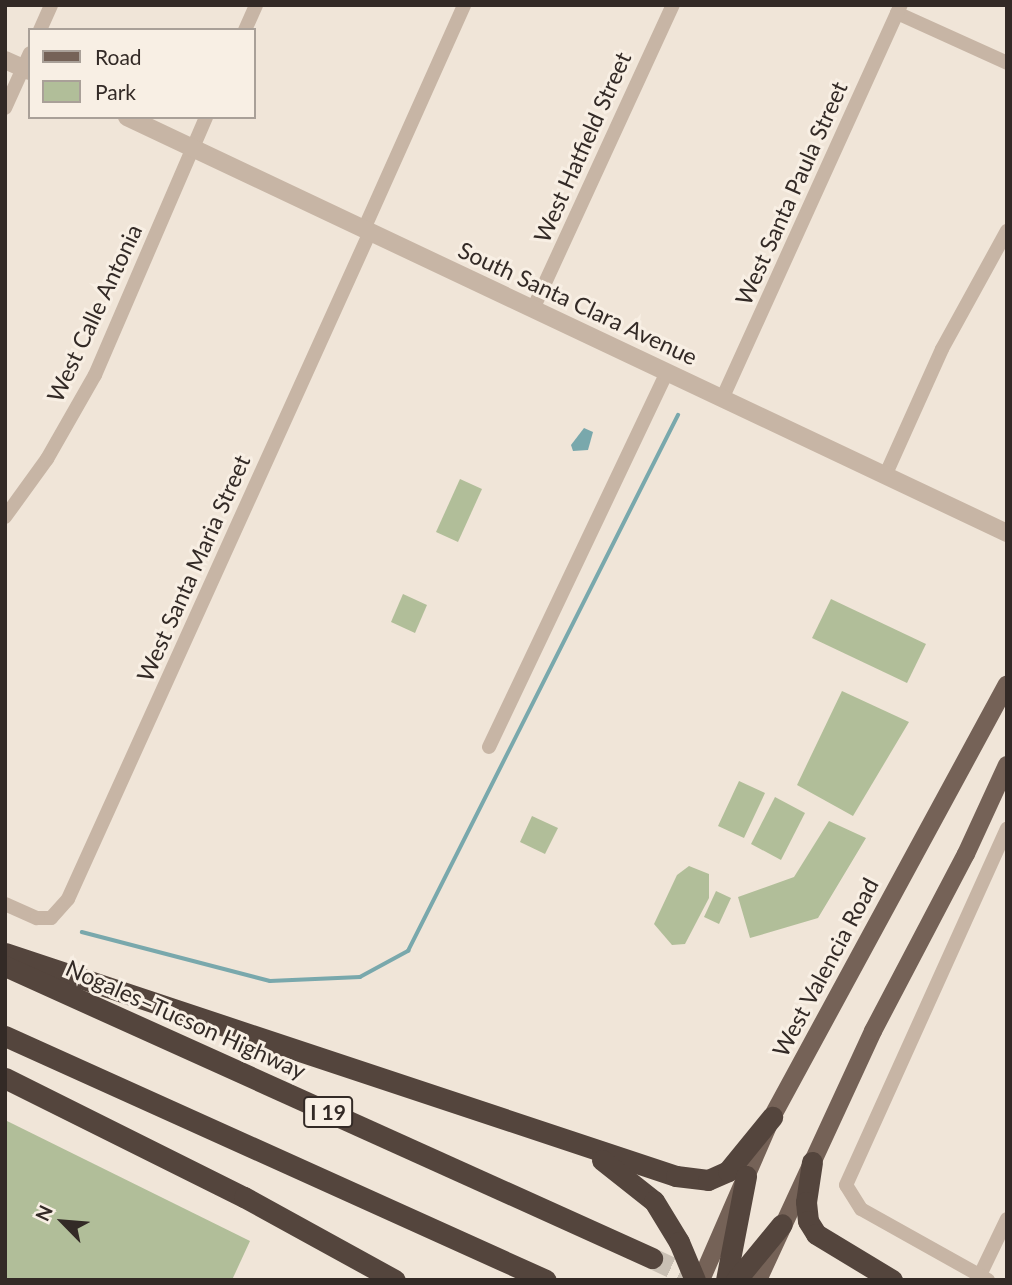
<!DOCTYPE html>
<meta charset="utf-8">
<style>
body{margin:0}
#map{position:relative;width:1012px;height:1285px;overflow:hidden;background:#f0e5d8;font-family:Lato,sans-serif}
div>[style]{position:absolute}
[style*='--x']{left:calc(var(--x)*1px);top:calc(var(--y)*1px);width:calc(var(--w)*1px);rotate:calc(var(--a)*1deg)}
.green>*{inset:0;background:#b1be99}
.water>*{inset:0;background:#79a8ac}
.stream>*{height:3.5px;margin:-1.75px;padding:0 1.75px;transform-origin:1.75px;border-radius:1.75px;background:#79a8ac}
.motorway-tunnel>*{height:21px;margin-top:-10.5px;transform-origin:0;background:repeating-linear-gradient(90deg,#cac0b4 0 21px,transparent 0 31px)}
.minor>*{height:14px;margin:-7px;padding:0 7px;transform-origin:7px;border-radius:7px;background:#c7b5a5}
.tertiary>*{height:18px;margin:-9px;padding:0 9px;transform-origin:9px;border-radius:9px;background:#c7b5a5}
.primary>*{height:18px;margin:-9px;padding:0 9px;transform-origin:9px;border-radius:9px;background:#756257}
.motorway>*{height:21px;margin:-10.5px;padding:0 10.5px;transform-origin:10.5px;border-radius:10.5px;background:#54453d}
.motorway-bridge>*{height:21px;margin:-10.5px;padding:0 10.5px;transform-origin:10.5px;border-radius:10.5px;background:#54453d}
span{translate:-50% -50%;white-space:nowrap;text-align:center;line-height:1.15;-webkit-text-stroke:6px #f8efe4;paint-order:stroke}
.shield-label span{padding:2px 5px;background:#f8efe4;border:2px solid;border-radius:5px;-webkit-text-stroke-width:0}
.shield-label{font-size:21px;color:#332a26;font-weight:700}
.street-label{font-size:23px;color:#332a26}
.frame{position:absolute;inset:0;border:7px solid #332a26;pointer-events:none}
.legend{position:absolute;left:28px;top:28px;width:228px;height:91px;box-sizing:border-box;background:#f8efe4;border:2px solid #a9a098;margin:0;padding:9px 12px;list-style:none;font-size:21px;color:#332a26}
.legend li{display:flex;align-items:center;gap:14px;height:35px}
.legend b{width:35px;border:2px solid #a9a098}
.north{position:absolute;left:28px;top:1187px;width:70px;height:70px;-webkit-text-stroke:5px #f8efe4;paint-order:stroke;rotate:295deg;font-size:19px;font-weight:700;line-height:28px;text-align:center;color:#332a26}
.north::after{content:'';display:block;margin:auto;width:24px;height:32px;background:#332a26;clip-path:polygon(50% 0,100% 100%,50% 72%,0 100%)}
</style>
<div id="map">
<div class="green">
<div style="clip-path:polygon(460px 479px,482px 489px,458px 542px,436px 532px)"></div>
<div style="clip-path:polygon(403px 594px,427px 605px,415px 633px,391px 622px)"></div>
<div style="clip-path:polygon(831px 599px,926px 644px,907px 683px,812px 638px)"></div>
<div style="clip-path:polygon(842px 691px,909px 722px,853px 816px,797px 785px)"></div>
<div style="clip-path:polygon(739px 781px,765px 793px,744px 838px,718px 826px)"></div>
<div style="clip-path:polygon(775px 797px,805px 813px,781px 860px,751px 844px)"></div>
<div style="clip-path:polygon(532px 816px,558px 828px,545px 854px,520px 842px)"></div>
<div style="clip-path:polygon(829px 821px,866px 838px,818px 918px,750px 938px,738px 897px,794px 877px)"></div>
<div style="clip-path:polygon(689px 866px,709px 874px,709px 898px,685px 944px,672px 945px,654px 924px,677px 875px)"></div>
<div style="clip-path:polygon(716px 891px,731px 898px,719px 924px,704px 917px)"></div>
<div style="clip-path:polygon(5px 1120px,250px 1241px,232px 1280px,5px 1280px)"></div>
</div>
<div class="water">
<div style="clip-path:polygon(584px 428px,593px 432px,588px 450px,573px 451px,571px 445px)"></div>
</div>
<div class="stream">
<div style="--x:82;--y:932;--w:194;--a:14.6"></div>
<div style="--x:270;--y:981;--w:90;--a:-2.5"></div>
<div style="--x:360;--y:977;--w:55;--a:-28.4"></div>
<div style="--x:408;--y:951;--w:600;--a:-63.26"></div>
</div>
<div class="motorway-tunnel">
<div style="--x:652;--y:1258;--w:52;--a:25.1"></div>
</div>
<div class="minor">
<div style="--x:897;--y:13;--w:121;--a:24.4"></div>
<div style="--x:40;--y:30;--w:27;--a:-66"></div>
<div style="--x:245;--y:30;--w:27;--a:-66"></div>
<div style="--x:5;--y:108;--w:60;--a:-65.6"></div>
<div style="--x:364;--y:229;--w:245;--a:-65.9"></div>
<div style="--x:533;--y:309;--w:335;--a:-65.3"></div>
<div style="--x:722;--y:399;--w:433;--a:-65.6"></div>
<div style="--x:885;--y:476;--w:139;--a:-65.8"></div>
<div style="--x:942;--y:349;--w:135;--a:-61.2"></div>
<div style="--x:5;--y:517;--w:72;--a:-54.1"></div>
<div style="--x:47;--y:459;--w:97;--a:-60.3"></div>
<div style="--x:95;--y:375;--w:281;--a:-66.7"></div>
<div style="--x:489;--y:747;--w:415;--a:-64.6"></div>
<div style="--x:5;--y:904;--w:35;--a:24"></div>
<div style="--x:37;--y:918;--w:14;--a:0"></div>
<div style="--x:51;--y:918;--w:25;--a:-48"></div>
<div style="--x:68;--y:899;--w:732;--a:-65.64"></div>
<div style="--x:980;--y:1275;--w:62;--a:-64.3"></div>
<div style="--x:988;--y:1280;--w:145;--a:-150.8"></div>
<div style="--x:861;--y:1209;--w:28;--a:-122"></div>
<div style="--x:846;--y:1185;--w:391;--a:-65.7"></div>
</div>
<div class="tertiary">
<div style="--x:5;--y:60;--w:27;--a:24"></div>
<div style="--x:127;--y:117;--w:973;--a:25.3"></div>
</div>
<div class="primary">
<div style="--x:701;--y:1280;--w:178;--a:-66.5"></div>
<div style="--x:772;--y:1117;--w:492;--a:-61.5"></div>
<div style="--x:758;--y:1280;--w:274;--a:-65.2"></div>
<div style="--x:873;--y:1031;--w:200;--a:-62.3"></div>
<div style="--x:966;--y:854;--w:98;--a:-65.3"></div>
</div>
<div class="motorway">
<div style="--x:5;--y:953;--w:707;--a:18.38"></div>
<div style="--x:676;--y:1176;--w:32;--a:7"></div>
<div style="--x:708;--y:1180;--w:22;--a:-24"></div>
<div style="--x:728;--y:1171;--w:70;--a:-50.8"></div>
<div style="--x:5;--y:966;--w:710;--a:24.29"></div>
<div style="--x:5;--y:1036;--w:593;--a:24.28"></div>
<div style="--x:5;--y:1078;--w:267;--a:26.5"></div>
<div style="--x:244;--y:1197;--w:172;--a:28.8"></div>
<div style="--x:602;--y:1160;--w:66;--a:38.3"></div>
<div style="--x:654;--y:1201;--w:48;--a:58.6"></div>
<div style="--x:812;--y:1162;--w:40;--a:98.5"></div>
<div style="--x:806;--y:1202;--w:19;--a:84"></div>
<div style="--x:808;--y:1221;--w:15;--a:58"></div>
<div style="--x:816;--y:1234;--w:89;--a:31.2"></div>
<div style="--x:726;--y:1280;--w:106;--a:-79.1"></div>
<div style="--x:736;--y:1280;--w:72;--a:-50.6"></div>
</div>
<div class="motorway-bridge">
<div style="--x:679;--y:1242;--w:41;--a:67.2"></div>
</div>
<div class="shield-label">
<span style="left:328px;top:1112px">I 19</span>
</div>
<div class="street-label">
<span style="left:582px;top:147px;rotate:-66deg">West Hatfield Street</span>
<span style="left:791px;top:193px;rotate:-66deg">West Santa Paula Street</span>
<span style="left:578px;top:303px;rotate:25deg">South Santa Clara Avenue</span>
<span style="left:94px;top:313px;rotate:-65deg">West Calle Antonia</span>
<span style="left:193px;top:568px;rotate:-66deg">West Santa Maria Street</span>
<span style="left:825px;top:967px;rotate:-62deg">West Valencia Road</span>
<span style="left:186px;top:1019px;rotate:24deg">Nogales–Tucson Highway</span>
</div>
<div class="frame"></div>
<ul class="legend">
<li><b style="height:9px;background:#756257"></b>Road</li>
<li><b style="height:19px;background:#b1be99"></b>Park</li>
</ul>
<div class="north">N</div>
</div>
